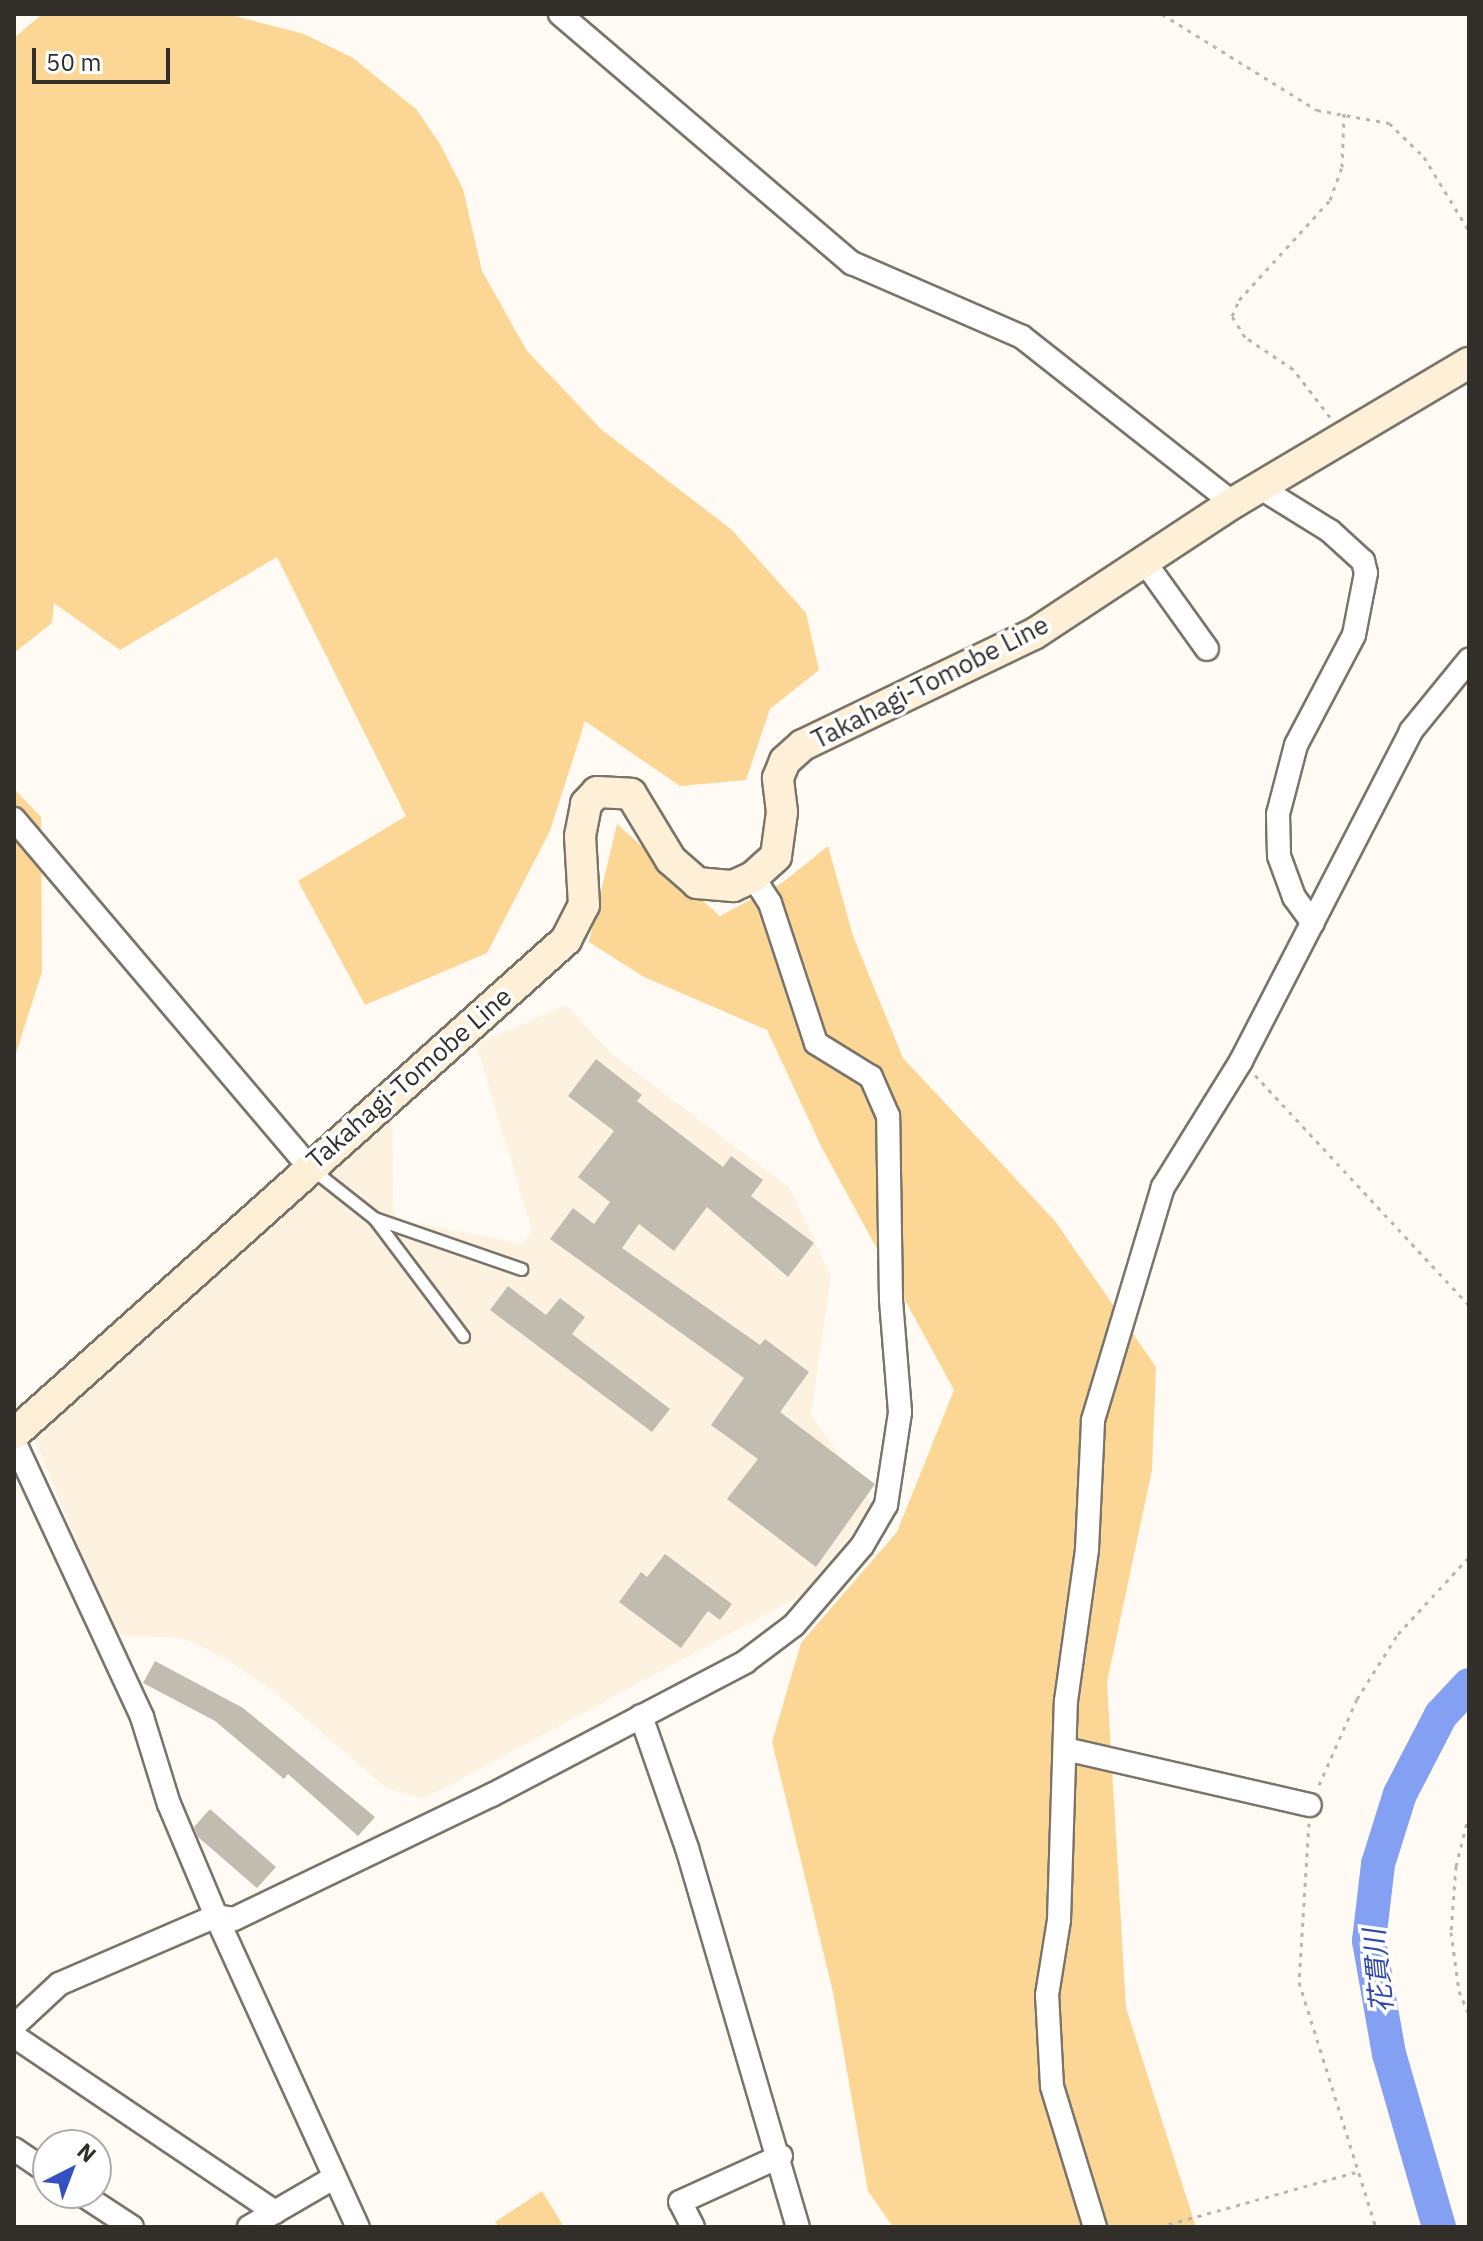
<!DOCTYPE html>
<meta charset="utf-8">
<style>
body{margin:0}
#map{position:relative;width:1483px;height:2241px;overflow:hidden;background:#fffbf4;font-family:"IBM Plex Sans","Noto Sans JP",sans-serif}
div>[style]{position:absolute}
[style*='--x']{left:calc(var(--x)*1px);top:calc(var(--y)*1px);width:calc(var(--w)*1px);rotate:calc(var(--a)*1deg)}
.built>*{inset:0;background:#fdf2e0}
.green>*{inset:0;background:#fcd695}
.river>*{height:34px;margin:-17px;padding:0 17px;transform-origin:17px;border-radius:17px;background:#83a0f2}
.building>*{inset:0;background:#c2bbb0}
.path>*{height:3px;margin-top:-1.5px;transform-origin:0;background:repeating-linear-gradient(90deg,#b9b5af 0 4px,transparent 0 10px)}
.roads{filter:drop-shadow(2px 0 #7a746a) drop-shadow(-2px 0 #7a746a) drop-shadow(0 2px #7a746a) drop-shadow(0 -2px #7a746a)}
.service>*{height:11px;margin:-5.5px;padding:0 5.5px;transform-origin:5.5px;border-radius:5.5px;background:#fff}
.minor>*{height:22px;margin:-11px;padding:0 11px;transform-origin:11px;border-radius:11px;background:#fff}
.secondary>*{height:30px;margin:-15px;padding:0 15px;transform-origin:15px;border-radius:15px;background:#fef0d7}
span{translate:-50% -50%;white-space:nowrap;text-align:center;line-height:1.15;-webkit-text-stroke:7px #fff;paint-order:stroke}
.street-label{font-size:26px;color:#322f2b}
.water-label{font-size:28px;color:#324baa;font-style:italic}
.frame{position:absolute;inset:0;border:16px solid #322f2b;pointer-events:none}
.north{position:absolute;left:32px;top:2129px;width:80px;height:80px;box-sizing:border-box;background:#fff;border:2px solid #adacaa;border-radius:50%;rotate:42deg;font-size:22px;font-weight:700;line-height:32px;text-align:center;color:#322f2b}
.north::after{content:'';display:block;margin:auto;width:28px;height:36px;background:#3550c2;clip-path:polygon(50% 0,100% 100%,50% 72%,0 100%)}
.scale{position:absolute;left:32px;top:48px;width:138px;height:36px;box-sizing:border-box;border:4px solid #322f2b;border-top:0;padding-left:10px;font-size:24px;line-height:28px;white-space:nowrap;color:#322f2b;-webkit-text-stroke:6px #fff;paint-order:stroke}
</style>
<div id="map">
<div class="built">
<div style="clip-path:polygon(566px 1005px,613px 1055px,790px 1188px,831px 1276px,811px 1414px,874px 1506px,802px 1595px,424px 1799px,386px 1788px,272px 1690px,222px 1657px,182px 1638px,115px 1635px,30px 1428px,392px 1088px,393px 1213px,403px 1220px,522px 1244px,532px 1231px,476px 1044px)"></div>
</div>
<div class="green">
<div style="clip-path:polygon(42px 14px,227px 14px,304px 34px,353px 58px,416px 109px,440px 144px,463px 189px,482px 271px,527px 351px,602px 430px,732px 530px,806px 613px,819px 670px,770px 709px,746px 780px,680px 786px,585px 721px,550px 831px,487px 953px,365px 1005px,298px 881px,406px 816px,277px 557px,120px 650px,54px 603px,52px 623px,14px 653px,14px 38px)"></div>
<div style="clip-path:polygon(14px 789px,41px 817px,42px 972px,14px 1059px)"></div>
<div style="clip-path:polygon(617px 824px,720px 916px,782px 883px,828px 846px,853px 936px,903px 1058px,1055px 1221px,1156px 1367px,1152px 1470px,1107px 1682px,1126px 2008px,1196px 2227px,893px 2227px,868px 2191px,833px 1992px,772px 1742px,801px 1643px,897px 1532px,954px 1390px,822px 1148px,767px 1030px,644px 977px,589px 942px)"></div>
<div style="clip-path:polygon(542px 2191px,564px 2227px,499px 2227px,495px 2222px)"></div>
</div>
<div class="river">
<div style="--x:1439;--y:2227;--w:180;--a:-106.1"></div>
<div style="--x:1389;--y:2054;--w:115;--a:-100"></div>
<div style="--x:1369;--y:1941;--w:78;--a:-83.3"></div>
<div style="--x:1378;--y:1864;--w:73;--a:-72.6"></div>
<div style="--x:1400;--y:1794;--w:89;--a:-62.6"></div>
<div style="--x:1441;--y:1715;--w:41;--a:-47"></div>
</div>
<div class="building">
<div style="clip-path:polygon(596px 1059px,642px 1095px,637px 1101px,723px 1167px,731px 1156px,763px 1180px,751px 1196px,814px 1243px,788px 1277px,707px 1207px,674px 1251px,639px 1224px,622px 1248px,760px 1345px,765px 1339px,809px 1372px,780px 1412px,875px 1484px,816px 1567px,727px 1499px,758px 1459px,711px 1425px,744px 1378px,550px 1239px,573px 1208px,594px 1224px,610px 1202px,578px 1177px,614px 1131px,568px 1096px)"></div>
<div style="clip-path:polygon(508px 1286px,546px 1315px,560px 1298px,585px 1317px,572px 1334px,670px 1409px,652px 1432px,490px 1310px)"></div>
<div style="clip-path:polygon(665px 1554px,732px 1604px,720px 1620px,708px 1611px,681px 1648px,619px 1602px,641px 1572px,647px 1577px)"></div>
<div style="clip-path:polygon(155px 1661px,243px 1708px,375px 1817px,358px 1836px,288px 1774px,284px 1779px,215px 1721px,143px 1683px)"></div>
<div style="clip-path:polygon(210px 1809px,276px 1867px,257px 1888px,198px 1837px,194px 1827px)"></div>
</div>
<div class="path">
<div style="--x:1162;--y:14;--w:182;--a:31.8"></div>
<div style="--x:1317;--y:110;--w:73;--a:10.2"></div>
<div style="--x:1389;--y:123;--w:49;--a:44.2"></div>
<div style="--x:1424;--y:157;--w:87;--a:58.7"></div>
<div style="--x:1330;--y:417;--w:61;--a:-127.6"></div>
<div style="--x:1293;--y:369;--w:58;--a:-146.3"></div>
<div style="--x:1245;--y:337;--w:25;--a:-122"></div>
<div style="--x:1232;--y:316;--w:17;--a:-66"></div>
<div style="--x:1239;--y:300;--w:135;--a:-47.7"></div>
<div style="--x:1330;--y:200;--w:35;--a:-70"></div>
<div style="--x:1342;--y:167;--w:54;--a:-87.9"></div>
<div style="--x:1255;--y:1075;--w:314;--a:47.1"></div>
<div style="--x:1319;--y:1785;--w:94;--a:-66.2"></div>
<div style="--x:1357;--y:1699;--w:77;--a:-57.8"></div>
<div style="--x:1398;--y:1634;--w:105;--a:-47.3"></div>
<div style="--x:1469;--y:1814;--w:54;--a:104"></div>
<div style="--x:1456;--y:1866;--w:66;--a:94.3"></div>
<div style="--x:1451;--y:1932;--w:60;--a:82.3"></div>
<div style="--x:1459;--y:1991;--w:26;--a:67"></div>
<div style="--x:1309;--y:1823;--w:159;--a:93.6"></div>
<div style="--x:1299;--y:1982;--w:257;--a:72.6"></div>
<div style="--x:1159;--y:2227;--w:208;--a:-15.6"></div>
</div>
<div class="roads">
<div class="service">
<div style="--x:312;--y:1169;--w:79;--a:38.3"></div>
<div style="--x:374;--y:1218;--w:156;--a:19.1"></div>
<div style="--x:374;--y:1218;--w:148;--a:53"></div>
</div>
<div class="minor">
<div style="--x:560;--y:14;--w:384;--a:40.5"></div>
<div style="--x:852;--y:263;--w:185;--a:23.5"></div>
<div style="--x:1022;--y:337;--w:268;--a:38.2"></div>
<div style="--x:1259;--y:487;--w:84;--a:31.8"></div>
<div style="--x:1330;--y:531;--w:45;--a:42.3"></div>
<div style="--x:1363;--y:561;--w:12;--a:76"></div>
<div style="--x:1366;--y:573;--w:63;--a:101"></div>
<div style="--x:1354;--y:635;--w:124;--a:117.8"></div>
<div style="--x:1296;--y:745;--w:71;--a:104.6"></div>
<div style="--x:1278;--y:814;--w:42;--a:88.6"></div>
<div style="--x:1279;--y:856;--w:44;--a:69.9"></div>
<div style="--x:1294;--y:897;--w:32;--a:54"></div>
<div style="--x:1144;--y:561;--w:108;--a:54.4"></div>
<div style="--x:14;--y:819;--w:455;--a:49.7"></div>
<div style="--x:14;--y:1441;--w:304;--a:65.1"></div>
<div style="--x:142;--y:1717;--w:91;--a:72.8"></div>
<div style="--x:169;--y:1804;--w:121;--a:67.2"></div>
<div style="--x:216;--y:1916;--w:342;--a:65.5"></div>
<div style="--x:641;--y:1716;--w:140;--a:70.8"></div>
<div style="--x:687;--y:1848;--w:395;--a:73.7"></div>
<div style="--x:1065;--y:1749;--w:251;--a:12.9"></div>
<div style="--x:14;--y:2026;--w:62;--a:-43"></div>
<div style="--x:59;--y:1984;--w:171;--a:-23.4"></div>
<div style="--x:216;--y:1916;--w:18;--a:9"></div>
<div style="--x:234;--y:1919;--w:286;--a:-25.7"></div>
<div style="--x:492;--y:1795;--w:286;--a:-27.7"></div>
<div style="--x:745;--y:1662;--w:61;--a:-37.1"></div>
<div style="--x:794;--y:1625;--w:104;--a:-49.3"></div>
<div style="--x:862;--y:1546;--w:48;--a:-59.7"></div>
<div style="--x:886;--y:1505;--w:94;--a:-81.4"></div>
<div style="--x:900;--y:1412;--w:113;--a:-94.6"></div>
<div style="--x:891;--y:1299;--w:183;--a:-90.9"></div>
<div style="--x:888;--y:1116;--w:43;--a:-113.6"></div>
<div style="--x:871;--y:1077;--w:65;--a:-148.3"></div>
<div style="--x:816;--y:1043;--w:147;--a:-108.2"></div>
<div style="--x:770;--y:903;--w:31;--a:-123"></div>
<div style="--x:14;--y:2036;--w:315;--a:34"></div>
<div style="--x:14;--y:2149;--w:41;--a:34.1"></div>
<div style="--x:80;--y:2193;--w:62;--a:33.2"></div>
<div style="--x:249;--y:2227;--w:99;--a:-30.2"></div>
<div style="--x:693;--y:2227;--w:28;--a:-117"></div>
<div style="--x:680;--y:2202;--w:111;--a:-24.5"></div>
<div style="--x:1095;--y:2227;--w:147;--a:-107"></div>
<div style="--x:1052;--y:2086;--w:91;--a:-93.1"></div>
<div style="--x:1047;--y:1995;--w:76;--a:-80.9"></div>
<div style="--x:1059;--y:1920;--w:219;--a:-88.2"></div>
<div style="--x:1066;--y:1701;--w:153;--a:-82.1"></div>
<div style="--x:1087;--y:1549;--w:129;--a:-87.3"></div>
<div style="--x:1093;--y:1420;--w:243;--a:-73.3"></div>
<div style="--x:1163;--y:1187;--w:148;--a:-58.2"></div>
<div style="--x:1241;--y:1061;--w:371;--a:-62.7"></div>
<div style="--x:1411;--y:731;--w:92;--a:-50.8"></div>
</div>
<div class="secondary">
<div style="--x:14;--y:1434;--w:741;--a:-41.83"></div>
<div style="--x:566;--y:940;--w:39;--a:-63"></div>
<div style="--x:584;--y:905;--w:69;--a:-93.3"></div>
<div style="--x:580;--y:836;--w:33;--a:-79"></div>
<div style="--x:586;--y:804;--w:16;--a:-47"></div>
<div style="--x:597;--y:792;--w:34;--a:3"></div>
<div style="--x:631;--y:794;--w:77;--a:58.8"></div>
<div style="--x:671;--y:860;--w:35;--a:41"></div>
<div style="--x:697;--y:883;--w:36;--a:5"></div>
<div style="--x:733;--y:886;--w:22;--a:-24"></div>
<div style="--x:753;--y:877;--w:31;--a:-42"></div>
<div style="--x:776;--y:856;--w:44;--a:-82.2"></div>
<div style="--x:782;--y:812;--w:34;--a:-97"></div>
<div style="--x:778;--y:778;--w:18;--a:-68"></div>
<div style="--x:785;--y:761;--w:24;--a:-42"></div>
<div style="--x:803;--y:745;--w:256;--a:-25.7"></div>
<div style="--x:1034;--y:634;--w:238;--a:-33.4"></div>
<div style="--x:1233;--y:503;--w:274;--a:-30.7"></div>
</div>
</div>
<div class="street-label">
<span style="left:930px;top:682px;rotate:-27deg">Takahagi-Tomobe Line</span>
<span style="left:409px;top:1078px;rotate:-41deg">Takahagi-Tomobe Line</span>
</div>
<div class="water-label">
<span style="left:1378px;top:1971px;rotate:-96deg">花貫川</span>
</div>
<div class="frame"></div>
<div class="north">N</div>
<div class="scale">50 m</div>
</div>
